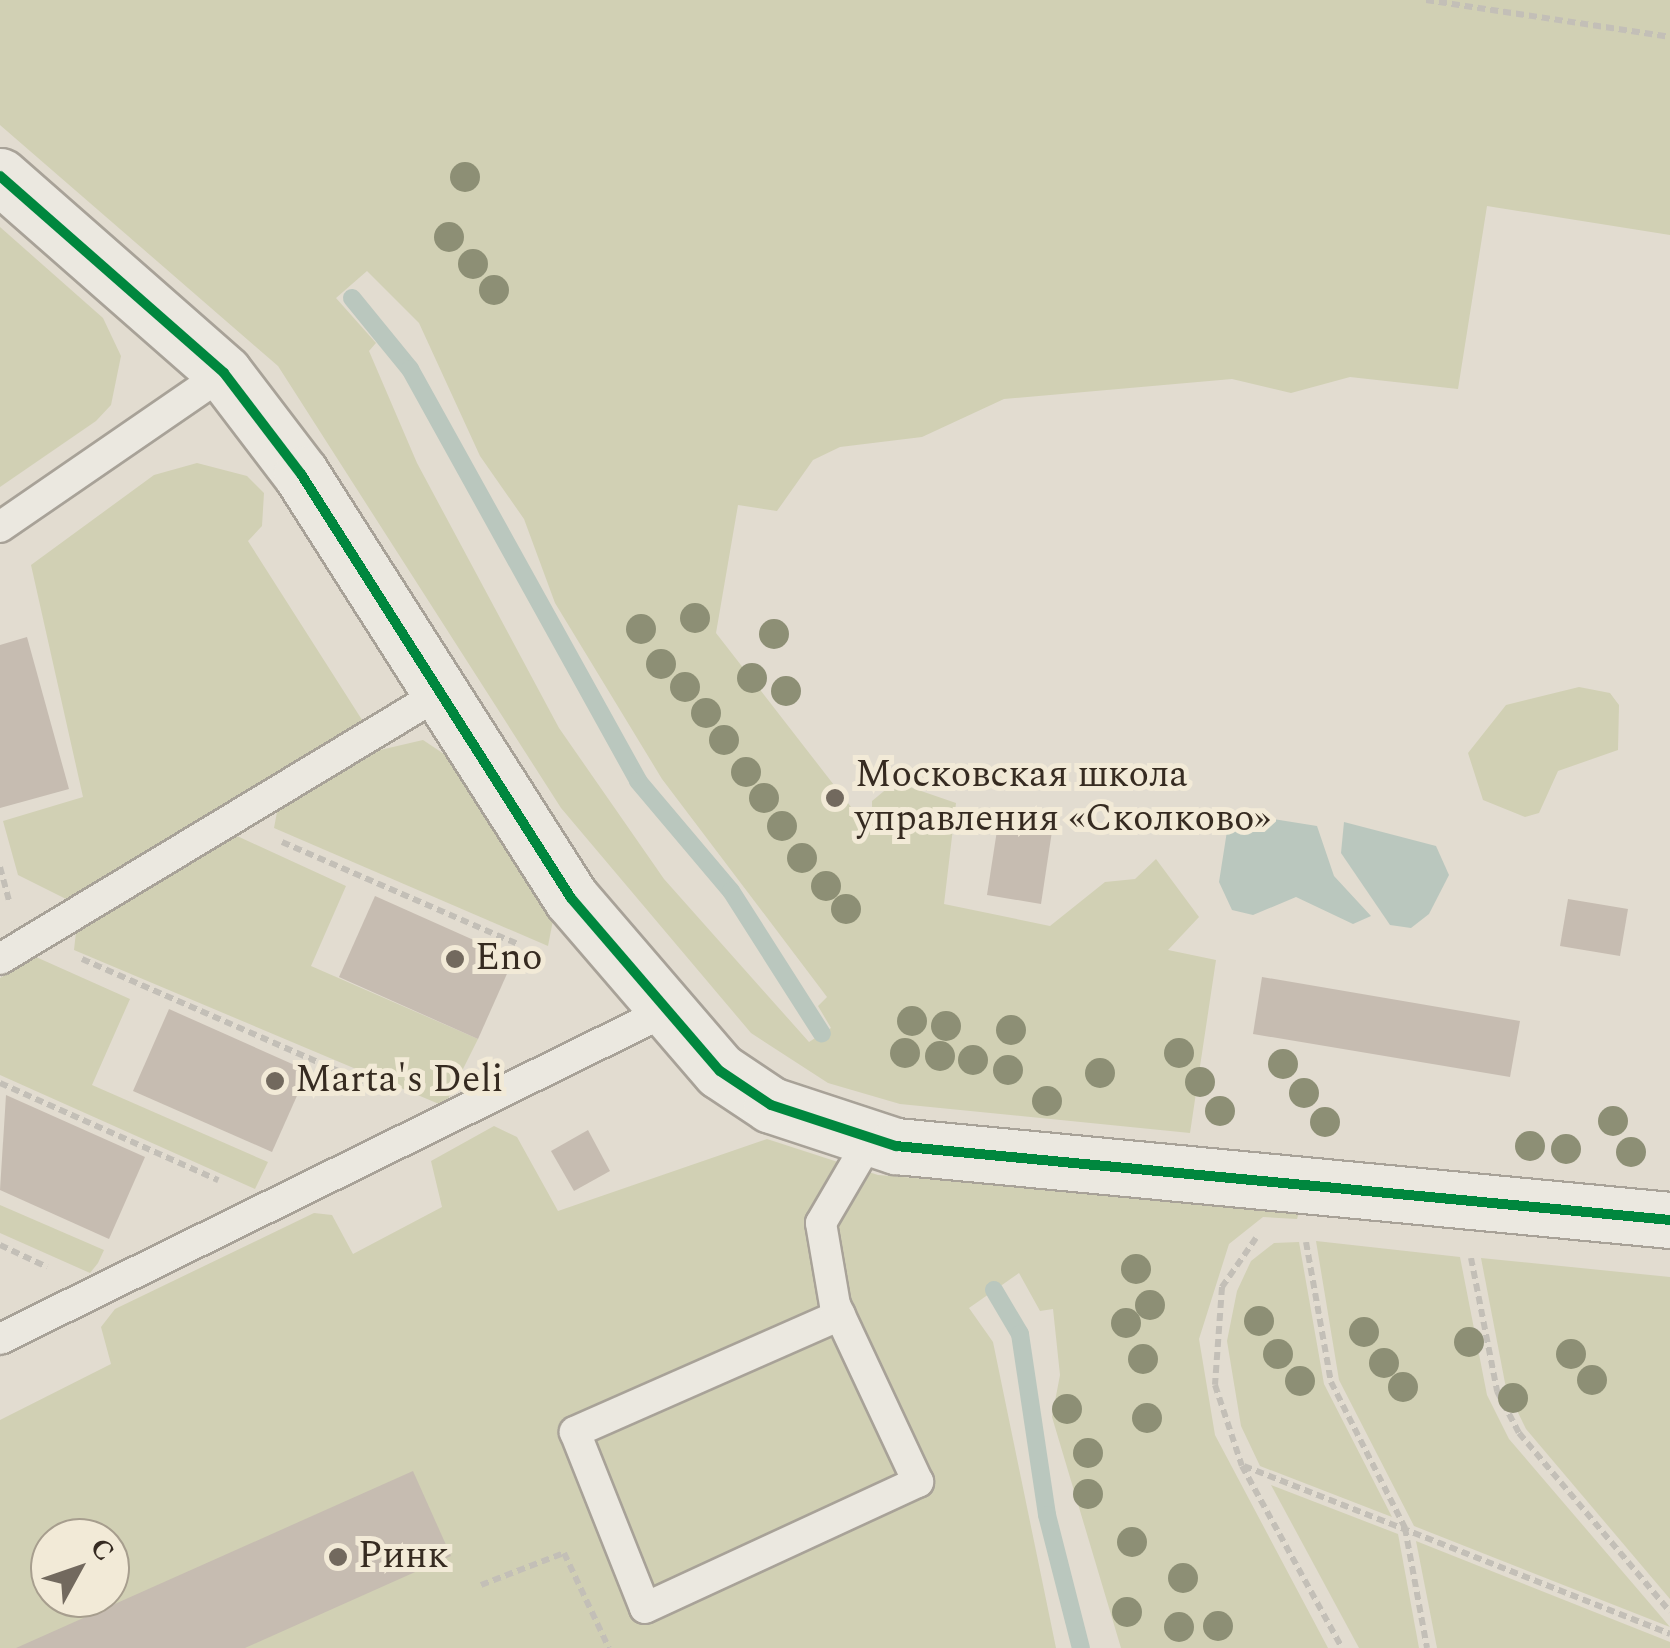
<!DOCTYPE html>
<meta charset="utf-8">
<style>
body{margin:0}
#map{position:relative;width:1670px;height:1648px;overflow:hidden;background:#e2dcd0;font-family:Spectral,serif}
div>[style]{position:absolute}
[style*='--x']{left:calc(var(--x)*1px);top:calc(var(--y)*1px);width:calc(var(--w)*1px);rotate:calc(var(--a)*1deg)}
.green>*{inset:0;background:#d1d0b4}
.water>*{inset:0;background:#bac7be}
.stream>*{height:18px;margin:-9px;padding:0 9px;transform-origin:9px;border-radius:9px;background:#bac7be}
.building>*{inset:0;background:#c6bcb1}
.path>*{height:6px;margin-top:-3px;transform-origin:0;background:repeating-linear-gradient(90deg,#c3bfb7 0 8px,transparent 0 13px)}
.roads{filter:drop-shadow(2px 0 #a8a298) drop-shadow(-2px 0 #a8a298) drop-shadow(0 2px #a8a298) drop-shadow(0 -2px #a8a298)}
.service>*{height:30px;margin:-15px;padding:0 15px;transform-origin:15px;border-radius:15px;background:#ebe8e0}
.minor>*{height:55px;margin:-27.5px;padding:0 27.5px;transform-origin:27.5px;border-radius:27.5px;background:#ebe8e0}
.cycleway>*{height:10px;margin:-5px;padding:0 5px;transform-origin:5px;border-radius:5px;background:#00873e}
.trees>*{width:30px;height:30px;margin:-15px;border-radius:50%;background:#8d8f75}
.dots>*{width:28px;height:28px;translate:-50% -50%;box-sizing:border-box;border:5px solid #f2ead7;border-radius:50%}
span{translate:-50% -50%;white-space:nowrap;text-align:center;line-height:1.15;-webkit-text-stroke:10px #f2ead7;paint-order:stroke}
.poi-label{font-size:38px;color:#362b21}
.left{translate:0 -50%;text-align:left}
.north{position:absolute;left:30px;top:1518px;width:100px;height:100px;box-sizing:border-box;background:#f2ead7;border:2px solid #a79e8e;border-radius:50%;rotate:50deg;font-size:28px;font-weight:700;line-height:40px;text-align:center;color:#362b21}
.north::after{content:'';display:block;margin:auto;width:35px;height:45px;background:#72695e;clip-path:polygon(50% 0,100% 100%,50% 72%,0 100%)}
</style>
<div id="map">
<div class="green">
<div style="clip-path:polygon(evenodd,0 0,1670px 0,1670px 235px,1487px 206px,1458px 389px,1350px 377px,1291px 393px,1232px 379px,1004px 399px,922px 437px,840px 447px,813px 460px,777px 511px,738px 505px,716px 633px,872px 834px,872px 801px,895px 782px,956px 803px,944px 904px,1050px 926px,1105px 882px,1135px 879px,1156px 859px,1199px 917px,1168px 950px,1216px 960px,1190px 1133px,900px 1104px,828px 1083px,751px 1033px,561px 808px,278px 366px,0 125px,0 0,367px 271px,419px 323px,480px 456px,524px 519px,555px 603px,662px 779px,827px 997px,818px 1006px,831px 1028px,809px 1042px,664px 879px,559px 728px,417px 463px,369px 351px,376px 343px,336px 298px,367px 271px)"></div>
<div style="clip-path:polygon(0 227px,103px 318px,121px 356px,111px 405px,96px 421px,0 487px)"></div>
<div style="clip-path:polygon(197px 463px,247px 476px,264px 493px,262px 526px,248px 541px,364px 723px,68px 900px,18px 875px,3px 821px,83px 797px,31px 565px,154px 475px)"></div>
<div style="clip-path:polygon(1579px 687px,1610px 693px,1619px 705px,1618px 750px,1558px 771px,1539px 813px,1525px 817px,1483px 800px,1468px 753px,1506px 705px)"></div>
<div style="clip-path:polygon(423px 740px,447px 756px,554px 915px,548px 946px,274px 828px,277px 812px,380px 750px)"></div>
<div style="clip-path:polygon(237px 836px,346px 886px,311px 966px,478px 1039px,448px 1099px,439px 1104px,74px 950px,76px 932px)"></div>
<div style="clip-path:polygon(36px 957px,130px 999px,92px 1085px,268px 1162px,255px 1189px,0 1075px,0 978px)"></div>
<div style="clip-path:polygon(evenodd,494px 1126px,517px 1137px,558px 1211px,767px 1139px,878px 1175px,1300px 1209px,1297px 1219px,1263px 1217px,1229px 1244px,1199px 1339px,1215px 1435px,1328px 1648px,1121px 1648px,1052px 1417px,1060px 1375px,1053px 1309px,1040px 1311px,1019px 1273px,969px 1308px,993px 1342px,1056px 1648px,0 1648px,0 1420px,111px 1364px,101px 1327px,115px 1309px,314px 1213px,332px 1215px,353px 1254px,442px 1207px,431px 1161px,494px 1126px,50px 1538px,110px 1538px,110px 1598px,50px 1598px,50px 1538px)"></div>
<div style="clip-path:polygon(0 1205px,104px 1250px,98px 1263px,90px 1273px,0 1233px)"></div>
<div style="clip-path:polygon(1316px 1241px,1460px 1257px,1487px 1395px,1509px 1439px,1670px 1627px,1414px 1526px,1339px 1380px)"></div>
<div style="clip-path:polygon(1299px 1242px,1324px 1384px,1392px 1517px,1260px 1466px,1241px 1426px,1227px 1341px,1237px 1291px,1251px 1261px,1274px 1243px)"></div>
<div style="clip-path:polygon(1481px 1258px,1670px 1277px,1670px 1599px,1526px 1429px,1506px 1388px)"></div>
<div style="clip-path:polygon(1271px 1485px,1398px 1534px,1419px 1648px,1359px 1648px)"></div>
<div style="clip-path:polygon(1416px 1541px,1670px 1642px,1670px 1648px,1437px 1648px)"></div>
</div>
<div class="water">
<div style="clip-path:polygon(1230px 812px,1317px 826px,1334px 876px,1371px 916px,1353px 924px,1296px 897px,1253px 915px,1232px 910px,1219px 882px)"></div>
<div style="clip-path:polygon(1344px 822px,1436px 846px,1449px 875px,1429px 914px,1411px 928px,1390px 925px,1341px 853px)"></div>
</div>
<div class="stream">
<div style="--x:352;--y:298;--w:92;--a:50.8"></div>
<div style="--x:410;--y:369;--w:471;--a:61"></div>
<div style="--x:638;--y:781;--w:144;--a:49.8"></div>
<div style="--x:731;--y:891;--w:169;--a:57.5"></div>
<div style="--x:994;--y:1290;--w:51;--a:59.4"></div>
<div style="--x:1020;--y:1334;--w:183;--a:81.5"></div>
<div style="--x:1047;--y:1515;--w:137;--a:75.7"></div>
</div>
<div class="building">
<div style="clip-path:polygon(27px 637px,69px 789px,0 808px,0 645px)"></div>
<div style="clip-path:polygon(1000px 811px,1054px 818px,1041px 904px,987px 895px)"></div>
<div style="clip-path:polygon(375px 896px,514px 958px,478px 1039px,339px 977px)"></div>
<div style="clip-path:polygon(1568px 899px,1628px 909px,1620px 956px,1560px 946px)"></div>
<div style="clip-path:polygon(1262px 977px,1520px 1021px,1510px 1077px,1253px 1034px)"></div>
<div style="clip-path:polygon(169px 1009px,308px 1071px,272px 1152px,133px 1091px)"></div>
<div style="clip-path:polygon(6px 1095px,145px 1157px,109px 1239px,0 1190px)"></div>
<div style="clip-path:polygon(588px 1130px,610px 1171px,574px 1191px,551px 1151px)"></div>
<div style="clip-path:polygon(413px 1471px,451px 1556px,245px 1648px,16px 1648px)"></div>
</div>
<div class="path">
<div style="--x:1426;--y:0;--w:247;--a:8.6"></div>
<div style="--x:282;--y:842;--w:259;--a:23.4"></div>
<div style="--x:0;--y:867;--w:38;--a:75"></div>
<div style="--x:82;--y:959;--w:337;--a:23.6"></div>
<div style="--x:0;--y:1083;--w:239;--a:24"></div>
<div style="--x:1256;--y:1238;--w:60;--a:124.8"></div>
<div style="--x:1222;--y:1287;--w:98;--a:94.1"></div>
<div style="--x:1215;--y:1385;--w:85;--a:71.6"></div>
<div style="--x:1242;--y:1466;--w:208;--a:61.2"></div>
<div style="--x:1306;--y:1242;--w:142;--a:79.9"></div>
<div style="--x:1331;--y:1382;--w:164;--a:63.1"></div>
<div style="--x:1405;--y:1528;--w:122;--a:79.6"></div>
<div style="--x:0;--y:1245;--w:52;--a:25.1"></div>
<div style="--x:1471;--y:1258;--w:136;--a:78.9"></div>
<div style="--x:1497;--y:1391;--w:47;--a:62.4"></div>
<div style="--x:1519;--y:1433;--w:234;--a:49.8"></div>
<div style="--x:1244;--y:1466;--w:458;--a:21.5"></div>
<div style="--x:481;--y:1585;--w:89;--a:-21.1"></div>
<div style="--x:564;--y:1553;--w:105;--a:64.7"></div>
</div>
<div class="roads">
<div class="service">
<div style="--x:0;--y:527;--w:272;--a:-34.5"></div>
<div style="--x:0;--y:959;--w:513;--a:-31.12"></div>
<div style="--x:840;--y:1315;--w:290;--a:156.2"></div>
<div style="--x:575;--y:1432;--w:189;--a:68.3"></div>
<div style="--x:645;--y:1608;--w:301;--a:-24.8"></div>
<div style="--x:918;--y:1482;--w:195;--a:-115.1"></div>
<div style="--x:835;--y:1305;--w:83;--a:-99.7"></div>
<div style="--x:821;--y:1223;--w:95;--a:-59.7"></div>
<div style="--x:0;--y:1339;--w:740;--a:-26.22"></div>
</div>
<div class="minor">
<div style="--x:0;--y:176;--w:298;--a:41.3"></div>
<div style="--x:224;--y:373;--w:127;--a:52.7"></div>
<div style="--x:301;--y:474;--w:503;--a:57.51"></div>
<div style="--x:571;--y:898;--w:228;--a:49.3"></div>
<div style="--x:720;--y:1071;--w:61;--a:33.7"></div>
<div style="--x:771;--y:1105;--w:132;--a:18.2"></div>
<div style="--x:896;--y:1146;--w:778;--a:5.46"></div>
</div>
</div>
<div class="cycleway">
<div style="--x:0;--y:176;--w:298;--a:41.3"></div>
<div style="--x:224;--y:373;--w:127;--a:52.7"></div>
<div style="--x:301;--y:474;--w:503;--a:57.51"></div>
<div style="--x:571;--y:898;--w:228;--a:49.3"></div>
<div style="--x:720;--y:1071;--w:61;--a:33.7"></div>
<div style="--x:771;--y:1105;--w:132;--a:18.2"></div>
<div style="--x:896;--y:1146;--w:778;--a:5.46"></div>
</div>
<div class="trees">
<div style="left:465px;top:177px"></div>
<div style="left:449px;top:237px"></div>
<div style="left:473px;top:264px"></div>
<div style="left:494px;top:290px"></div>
<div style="left:695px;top:618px"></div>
<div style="left:641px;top:629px"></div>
<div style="left:774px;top:634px"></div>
<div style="left:661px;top:664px"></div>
<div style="left:752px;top:678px"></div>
<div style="left:685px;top:687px"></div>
<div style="left:786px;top:691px"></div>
<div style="left:706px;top:713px"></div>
<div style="left:724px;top:740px"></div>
<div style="left:746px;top:772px"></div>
<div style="left:764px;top:798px"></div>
<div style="left:782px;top:826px"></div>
<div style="left:802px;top:858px"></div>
<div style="left:826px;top:886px"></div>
<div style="left:846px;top:909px"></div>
<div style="left:912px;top:1021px"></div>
<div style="left:946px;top:1026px"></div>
<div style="left:1011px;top:1030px"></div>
<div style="left:905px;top:1053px"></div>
<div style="left:1179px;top:1053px"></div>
<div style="left:940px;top:1056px"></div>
<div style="left:973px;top:1060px"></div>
<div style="left:1283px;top:1064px"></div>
<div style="left:1008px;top:1070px"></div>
<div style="left:1100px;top:1073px"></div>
<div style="left:1200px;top:1082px"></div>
<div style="left:1304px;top:1093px"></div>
<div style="left:1047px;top:1101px"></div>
<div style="left:1220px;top:1111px"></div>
<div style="left:1613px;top:1121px"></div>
<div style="left:1325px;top:1122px"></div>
<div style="left:1530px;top:1146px"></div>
<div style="left:1566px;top:1149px"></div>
<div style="left:1631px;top:1152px"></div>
<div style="left:1136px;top:1269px"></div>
<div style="left:1150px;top:1305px"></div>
<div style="left:1259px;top:1321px"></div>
<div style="left:1126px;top:1323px"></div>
<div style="left:1364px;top:1332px"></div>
<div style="left:1469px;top:1342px"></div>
<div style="left:1278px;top:1354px"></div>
<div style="left:1571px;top:1354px"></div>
<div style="left:1143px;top:1359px"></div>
<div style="left:1384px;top:1363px"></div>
<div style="left:1592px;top:1380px"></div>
<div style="left:1300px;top:1381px"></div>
<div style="left:1403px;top:1387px"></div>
<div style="left:1513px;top:1398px"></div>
<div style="left:1067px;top:1409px"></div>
<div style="left:1147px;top:1418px"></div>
<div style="left:1088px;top:1453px"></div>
<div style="left:1088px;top:1494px"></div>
<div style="left:1132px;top:1542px"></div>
<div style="left:1183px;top:1578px"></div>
<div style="left:1127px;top:1612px"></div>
<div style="left:1218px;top:1626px"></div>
<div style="left:1179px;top:1627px"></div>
</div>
<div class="dots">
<div style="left:835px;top:798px;background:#72695e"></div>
<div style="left:455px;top:959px;background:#72695e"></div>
<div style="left:275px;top:1081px;background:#72695e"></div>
<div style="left:338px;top:1557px;background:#72695e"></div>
</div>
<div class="poi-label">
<span class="left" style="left:855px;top:798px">Московская школа<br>управления «Сколково»</span>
<span class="left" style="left:475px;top:959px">Eno</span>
<span class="left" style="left:295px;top:1081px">Marta's Deli</span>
<span class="left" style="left:358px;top:1557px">Ринк</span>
</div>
<div class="north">С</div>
</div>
